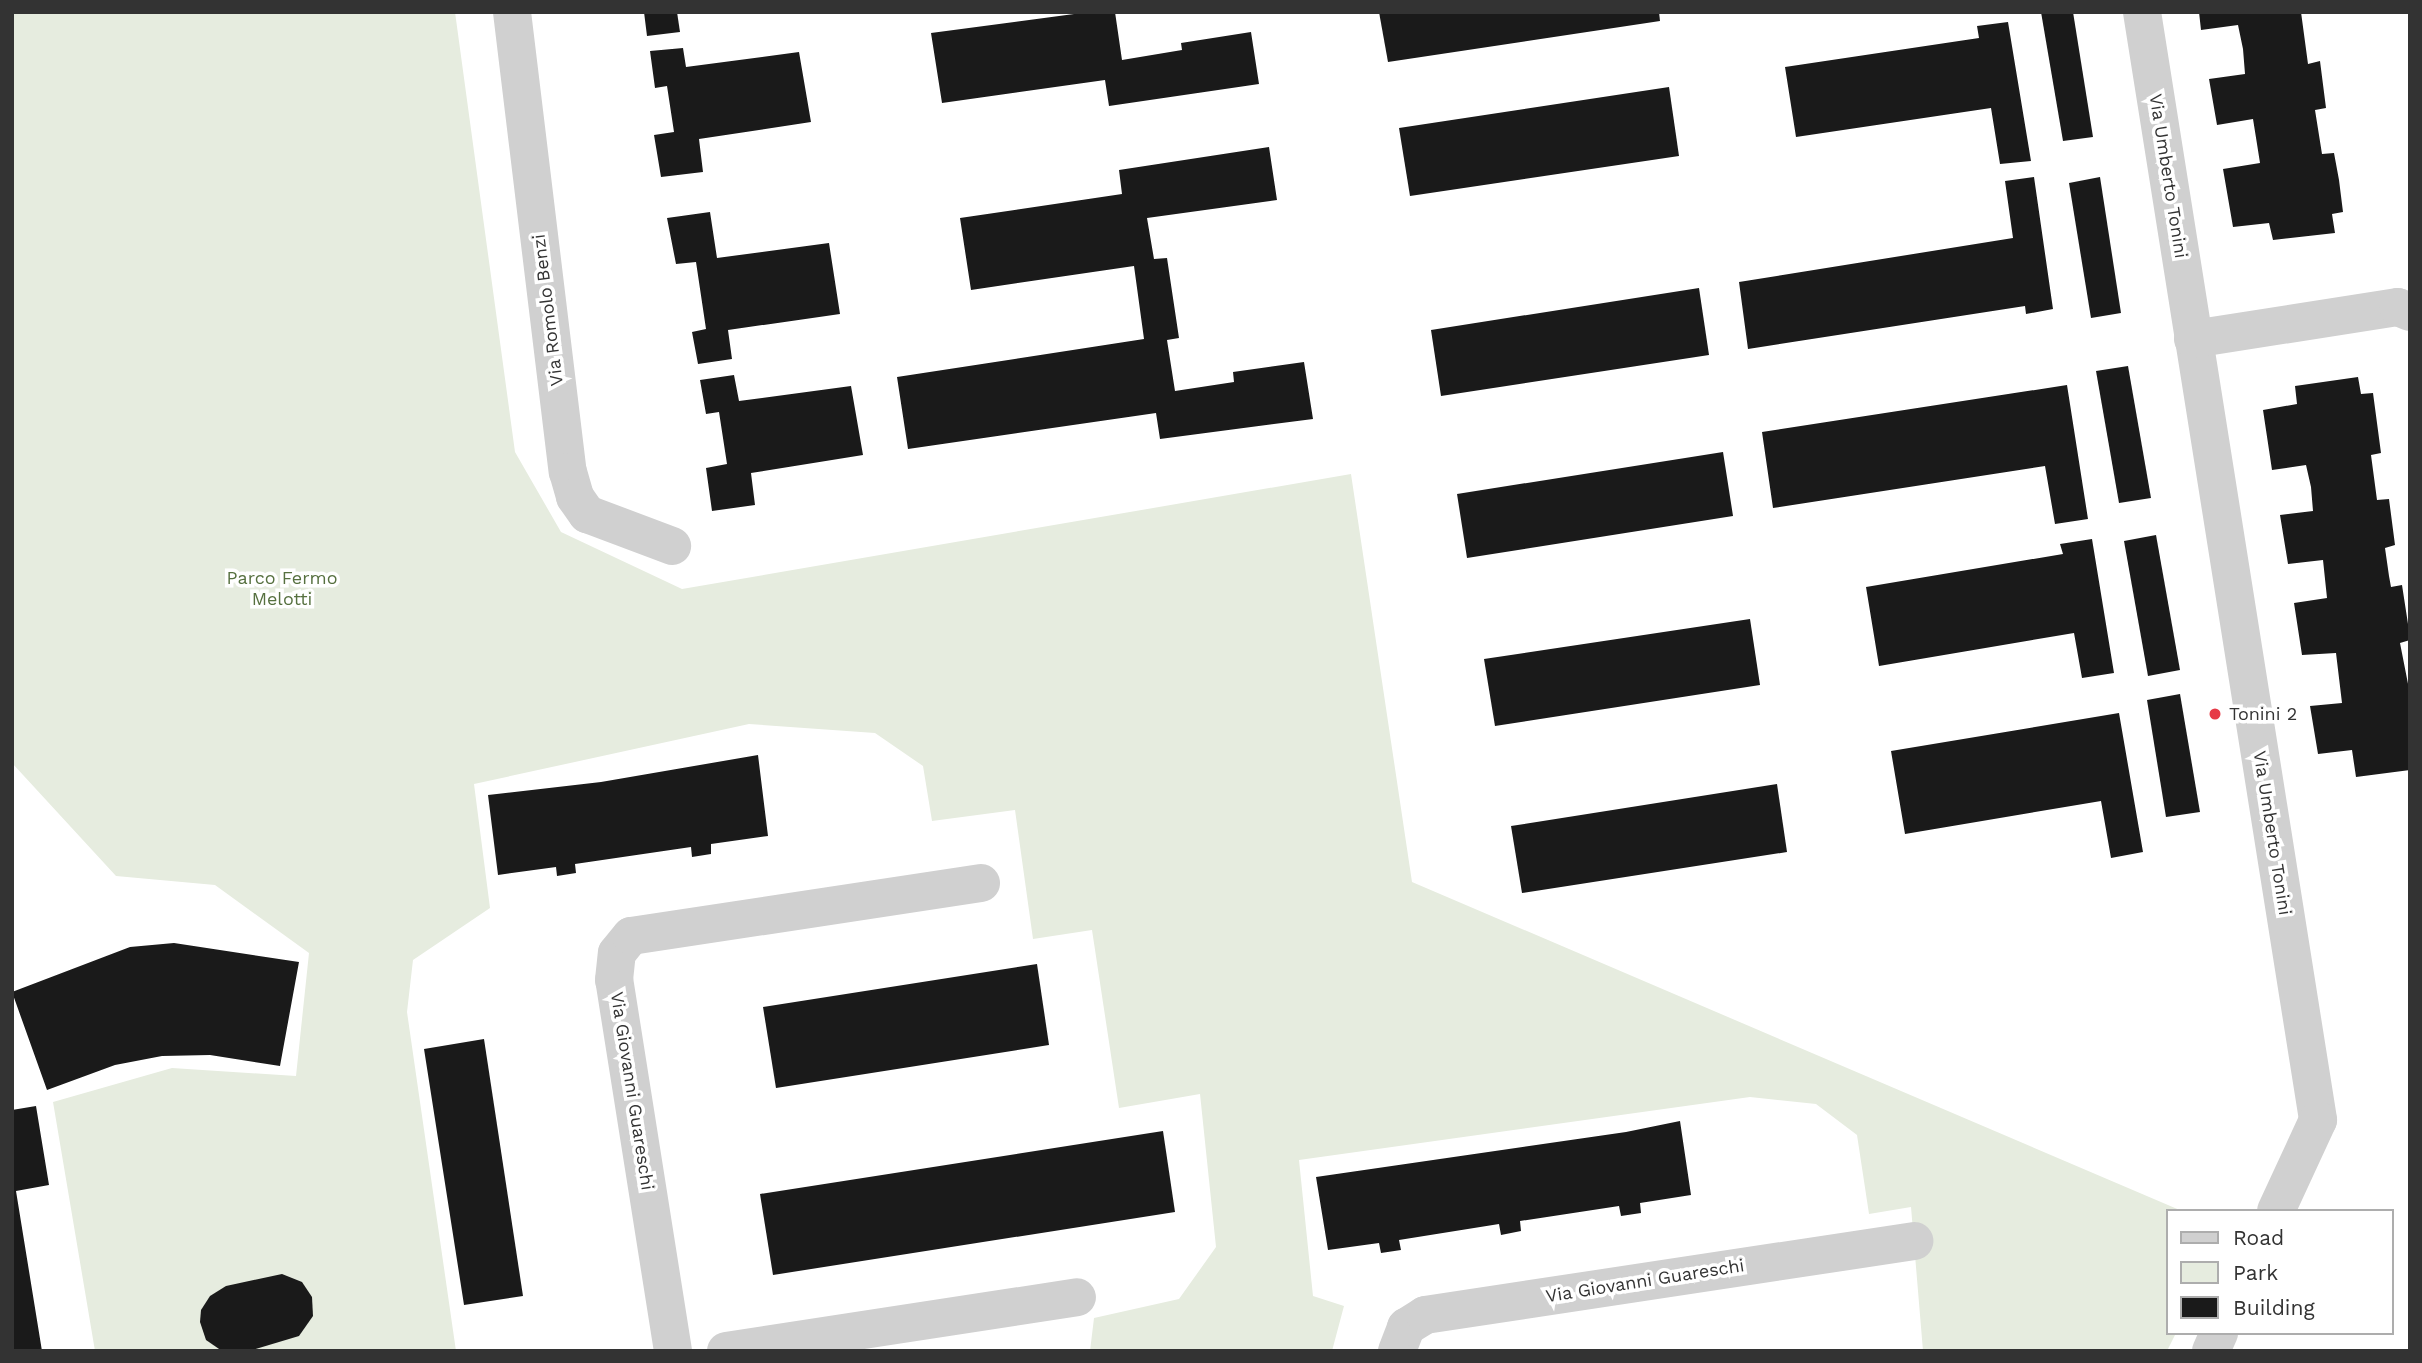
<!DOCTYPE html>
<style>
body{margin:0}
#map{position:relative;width:2422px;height:1363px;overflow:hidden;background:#fff;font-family:"Work Sans",sans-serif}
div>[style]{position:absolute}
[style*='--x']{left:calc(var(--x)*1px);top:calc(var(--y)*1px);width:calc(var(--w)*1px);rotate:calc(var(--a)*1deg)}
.green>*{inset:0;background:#e6ecdf}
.building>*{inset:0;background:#1a1a1a}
.minor>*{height:38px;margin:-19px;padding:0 19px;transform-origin:19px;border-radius:19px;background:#d0d0d0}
.dots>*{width:19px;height:19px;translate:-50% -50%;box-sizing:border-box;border:4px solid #fff;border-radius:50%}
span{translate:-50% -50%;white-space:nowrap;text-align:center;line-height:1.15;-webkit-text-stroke:7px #fff;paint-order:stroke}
.street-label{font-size:18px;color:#333}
.park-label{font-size:18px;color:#56703f}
.poi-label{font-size:18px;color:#333}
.left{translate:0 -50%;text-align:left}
.frame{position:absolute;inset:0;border:14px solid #333;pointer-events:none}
.legend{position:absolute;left:2166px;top:1209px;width:228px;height:126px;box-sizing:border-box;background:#fff;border:2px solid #adadad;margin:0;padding:9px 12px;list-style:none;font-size:21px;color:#333}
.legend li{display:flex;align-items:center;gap:14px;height:35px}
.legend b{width:35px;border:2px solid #adadad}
</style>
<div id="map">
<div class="green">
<div style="clip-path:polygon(12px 12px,455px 12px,515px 452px,561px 532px,682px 589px,1351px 474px,1412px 882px,2182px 1211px,2168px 1211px,2168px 1333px,2176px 1333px,2167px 1351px,1923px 1351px,1911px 1207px,1869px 1214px,1857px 1135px,1816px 1104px,1750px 1097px,1299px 1160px,1313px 1296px,1344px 1306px,1332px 1351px,1090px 1351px,1094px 1318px,1179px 1299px,1216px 1247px,1200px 1094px,1119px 1108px,1092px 930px,1033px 939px,1015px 810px,932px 821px,923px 766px,875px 733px,749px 724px,474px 784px,490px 908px,413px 960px,407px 1012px,456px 1351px,95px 1351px,53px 1102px,172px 1068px,296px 1076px,309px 953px,215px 885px,116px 876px,12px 763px)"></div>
</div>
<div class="building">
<div style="clip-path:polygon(644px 12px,677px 12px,680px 32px,647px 36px)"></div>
<div style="clip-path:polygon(1089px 12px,1115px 12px,1122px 60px,1182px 50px,1181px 43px,1251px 32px,1259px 84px,1109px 106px,1105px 80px,942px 103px,931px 33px)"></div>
<div style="clip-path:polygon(1379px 12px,1659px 12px,1660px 21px,1388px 62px)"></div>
<div style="clip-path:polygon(2041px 12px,2073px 12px,2093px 137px,2063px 141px)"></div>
<div style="clip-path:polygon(2199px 12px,2301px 12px,2308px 64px,2320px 61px,2326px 108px,2315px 110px,2322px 154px,2334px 153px,2339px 180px,2343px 212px,2332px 214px,2335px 233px,2273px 240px,2269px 223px,2233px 227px,2223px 169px,2260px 163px,2257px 144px,2253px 119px,2217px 125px,2209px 79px,2245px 74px,2243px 49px,2238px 25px,2201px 30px)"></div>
<div style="clip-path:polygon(2008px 22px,2031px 161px,2000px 164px,1991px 108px,1796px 137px,1785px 67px,1979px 38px,1977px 26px)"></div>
<div style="clip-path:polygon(683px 48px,686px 67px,799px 52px,811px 122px,699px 139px,703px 172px,661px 177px,654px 135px,674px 132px,667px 86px,655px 88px,650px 51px)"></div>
<div style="clip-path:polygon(1669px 87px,1679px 156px,1410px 196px,1399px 128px)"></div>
<div style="clip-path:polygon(1269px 147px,1277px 200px,1147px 218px,1154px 259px,1167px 258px,1179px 338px,1167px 340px,1175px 391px,1234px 382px,1233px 372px,1304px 362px,1313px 419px,1160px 439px,1156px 413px,908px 449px,897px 377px,1144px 339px,1134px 266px,971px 290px,960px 218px,1122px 194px,1119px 170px)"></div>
<div style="clip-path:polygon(2034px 177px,2053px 309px,2026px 314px,2025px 306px,1748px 349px,1739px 282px,2013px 238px,2005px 181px)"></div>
<div style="clip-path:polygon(2100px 177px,2121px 313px,2091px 318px,2069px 183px)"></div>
<div style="clip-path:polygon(710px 212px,717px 258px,829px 243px,840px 314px,728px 330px,732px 359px,698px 364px,692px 332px,706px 329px,696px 262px,676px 264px,667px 218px)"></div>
<div style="clip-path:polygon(1699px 288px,1709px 355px,1441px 396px,1431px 330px)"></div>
<div style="clip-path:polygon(2128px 366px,2151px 498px,2119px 503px,2096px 371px)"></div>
<div style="clip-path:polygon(734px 375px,739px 401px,851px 386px,863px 455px,751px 473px,755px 505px,712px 511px,706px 468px,727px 464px,719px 412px,706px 414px,700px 380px)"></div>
<div style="clip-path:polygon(2358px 377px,2361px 394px,2373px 393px,2381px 453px,2371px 455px,2377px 500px,2389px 499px,2395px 545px,2385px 548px,2389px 576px,2391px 587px,2402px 585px,2408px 624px,2410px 640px,2400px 643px,2410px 694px,2410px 770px,2356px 777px,2352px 750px,2318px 754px,2310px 706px,2342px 703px,2336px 653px,2302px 655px,2294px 603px,2327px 598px,2323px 560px,2288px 564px,2280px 515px,2313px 511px,2311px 487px,2306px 465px,2272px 470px,2263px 410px,2297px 404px,2295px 386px)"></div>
<div style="clip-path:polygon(2067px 385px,2088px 519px,2055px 524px,2045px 466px,1773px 508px,1762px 432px)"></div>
<div style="clip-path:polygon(1723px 452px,1733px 516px,1467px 558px,1457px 494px)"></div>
<div style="clip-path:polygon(2156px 535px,2180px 670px,2148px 676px,2124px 541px)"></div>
<div style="clip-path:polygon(2092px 539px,2114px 673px,2082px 678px,2074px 633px,1879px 666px,1866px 587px,2063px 554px,2060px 544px)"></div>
<div style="clip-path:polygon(1750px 619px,1760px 685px,1495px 726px,1484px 659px)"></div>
<div style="clip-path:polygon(2180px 694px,2200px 812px,2166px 817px,2147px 700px)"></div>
<div style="clip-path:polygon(2119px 713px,2143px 852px,2111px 858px,2101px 801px,1905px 834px,1891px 751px)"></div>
<div style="clip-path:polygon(758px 755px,768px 836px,711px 844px,711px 854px,692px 857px,691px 847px,575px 864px,576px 873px,557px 876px,556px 867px,498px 875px,488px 795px,601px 782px)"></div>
<div style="clip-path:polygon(1777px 784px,1787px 852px,1522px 893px,1511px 826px)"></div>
<div style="clip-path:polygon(174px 943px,299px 962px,280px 1066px,210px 1055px,162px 1056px,115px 1065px,47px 1090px,12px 992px,130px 947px)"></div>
<div style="clip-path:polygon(1037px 964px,1049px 1045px,776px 1088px,763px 1007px)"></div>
<div style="clip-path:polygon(484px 1039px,523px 1296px,464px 1305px,424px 1049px)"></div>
<div style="clip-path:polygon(36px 1106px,49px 1185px,16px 1191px,42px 1351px,12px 1351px,12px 1110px)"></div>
<div style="clip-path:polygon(1680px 1121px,1691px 1195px,1640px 1203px,1641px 1213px,1621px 1216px,1619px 1206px,1520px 1221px,1521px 1231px,1501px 1235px,1499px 1224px,1399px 1240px,1401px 1250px,1381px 1253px,1379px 1243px,1328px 1250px,1316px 1177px,1626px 1132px)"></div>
<div style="clip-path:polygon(1163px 1131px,1175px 1212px,773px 1275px,760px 1194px)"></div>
<div style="clip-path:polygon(282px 1274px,302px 1282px,312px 1297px,313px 1316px,299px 1336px,249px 1351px,222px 1351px,206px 1340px,200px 1322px,201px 1310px,210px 1296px,226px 1286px)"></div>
</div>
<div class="minor">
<div style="--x:512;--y:12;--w:463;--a:83.1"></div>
<div style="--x:568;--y:472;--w:26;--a:74"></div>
<div style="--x:575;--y:497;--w:21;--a:55"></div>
<div style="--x:587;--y:514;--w:91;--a:20.6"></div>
<div style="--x:2142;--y:12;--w:1122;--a:80.97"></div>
<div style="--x:2318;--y:1120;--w:100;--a:114.8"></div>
<div style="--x:2193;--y:339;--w:207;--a:-8.9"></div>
<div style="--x:2398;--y:307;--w:13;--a:23"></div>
<div style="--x:673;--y:1351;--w:376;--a:-99"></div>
<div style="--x:614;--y:980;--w:27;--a:-84"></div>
<div style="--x:617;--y:953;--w:22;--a:-51"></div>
<div style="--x:631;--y:936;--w:354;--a:-8.6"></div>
<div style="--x:726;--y:1351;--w:355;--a:-8.7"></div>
<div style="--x:1397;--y:1351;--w:26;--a:-69"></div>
<div style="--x:1406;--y:1327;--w:22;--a:-32"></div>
<div style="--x:1425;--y:1315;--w:495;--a:-8.6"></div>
<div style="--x:2211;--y:1351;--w:20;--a:-66"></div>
</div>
<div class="dots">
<div style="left:2215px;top:714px;background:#e63946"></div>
</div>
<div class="street-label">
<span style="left:2168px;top:176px;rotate:81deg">Via Umberto Tonini</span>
<span style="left:548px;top:310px;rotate:-97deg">Via Romolo Benzi</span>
<span style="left:2272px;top:833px;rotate:81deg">Via Umberto Tonini</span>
<span style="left:632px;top:1091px;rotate:81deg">Via Giovanni Guareschi</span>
<span style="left:1645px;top:1281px;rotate:-9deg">Via Giovanni Guareschi</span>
</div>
<div class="park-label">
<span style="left:282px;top:589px">Parco Fermo<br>Melotti</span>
</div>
<div class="poi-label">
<span class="left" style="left:2229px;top:714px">Tonini 2</span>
</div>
<div class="frame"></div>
<ul class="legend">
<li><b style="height:9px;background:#d0d0d0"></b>Road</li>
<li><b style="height:19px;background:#e6ecdf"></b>Park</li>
<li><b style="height:19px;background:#1a1a1a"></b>Building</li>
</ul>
</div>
